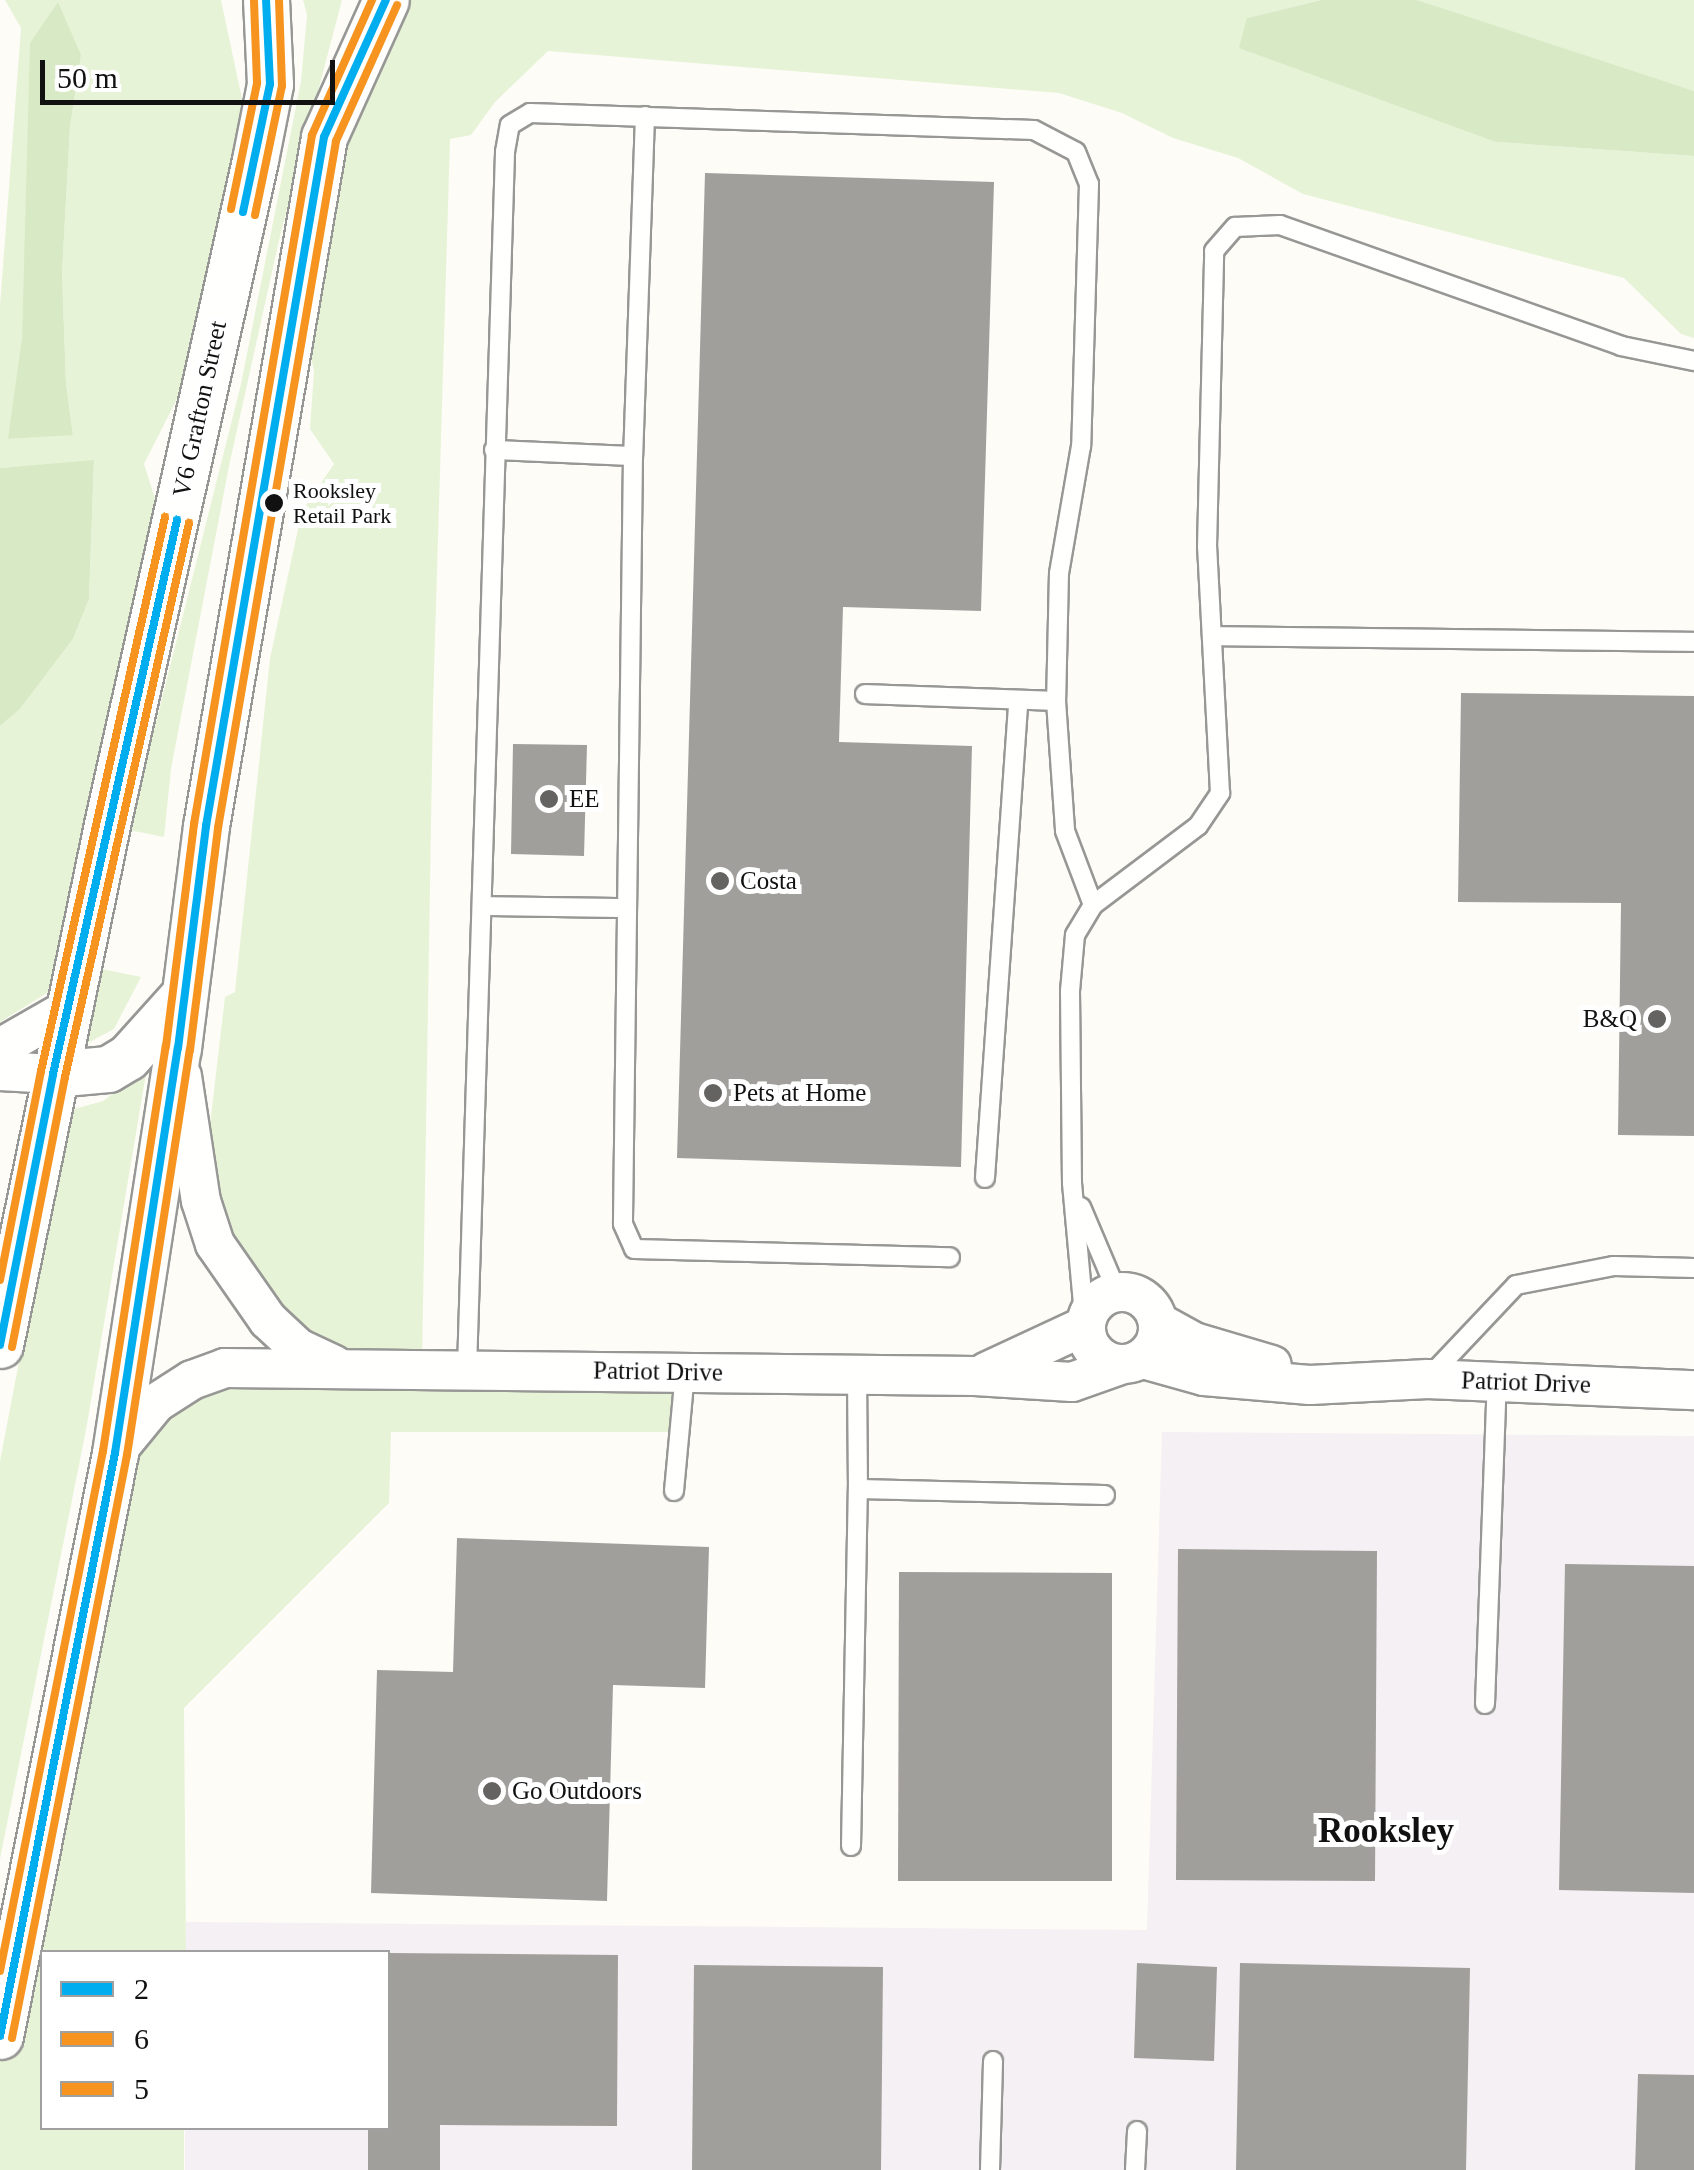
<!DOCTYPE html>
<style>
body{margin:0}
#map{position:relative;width:1694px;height:2170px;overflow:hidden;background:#fdfcf7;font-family:Georgia,serif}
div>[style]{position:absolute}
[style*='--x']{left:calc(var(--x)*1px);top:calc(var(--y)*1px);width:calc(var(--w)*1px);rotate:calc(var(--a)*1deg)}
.industrial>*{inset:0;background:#f5f0f3}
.green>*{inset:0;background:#e7f3d7}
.forest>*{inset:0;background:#d8eac5}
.building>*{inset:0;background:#a19f9c}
.roads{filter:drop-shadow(2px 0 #979795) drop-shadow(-2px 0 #979795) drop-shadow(0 2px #979795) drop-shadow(0 -2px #979795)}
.service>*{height:18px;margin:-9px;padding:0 9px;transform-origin:9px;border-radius:9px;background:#fffffe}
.minor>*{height:38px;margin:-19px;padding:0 19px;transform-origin:19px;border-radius:19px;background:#fffffe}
.minor>.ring{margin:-19px;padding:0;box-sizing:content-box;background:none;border:38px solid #fffffe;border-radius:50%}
.tertiary>*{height:45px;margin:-22.5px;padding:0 22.5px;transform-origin:22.5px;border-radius:22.5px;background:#fffffe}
.bus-1>*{height:8px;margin:-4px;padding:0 4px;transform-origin:4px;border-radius:4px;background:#00adef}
.bus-2>*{height:8px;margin:-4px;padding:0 4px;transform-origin:4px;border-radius:4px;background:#f6941f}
.bus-3>*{height:8px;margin:-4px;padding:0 4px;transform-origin:4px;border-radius:4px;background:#f6941f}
.dots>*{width:28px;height:28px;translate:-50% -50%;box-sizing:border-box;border:5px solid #fff;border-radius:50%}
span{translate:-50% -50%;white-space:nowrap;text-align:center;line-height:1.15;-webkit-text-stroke:10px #fff;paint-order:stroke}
.bus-label{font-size:22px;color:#111}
.left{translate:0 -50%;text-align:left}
.street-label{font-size:25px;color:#111}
.poi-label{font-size:25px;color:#111}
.right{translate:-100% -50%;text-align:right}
.district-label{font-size:35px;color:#111;font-weight:700}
.legend{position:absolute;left:40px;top:1950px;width:350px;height:180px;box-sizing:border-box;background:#fff;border:2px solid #a0a0a0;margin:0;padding:12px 18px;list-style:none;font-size:30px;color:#111}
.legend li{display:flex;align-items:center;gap:20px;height:50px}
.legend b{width:50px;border:2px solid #a0a0a0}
.scale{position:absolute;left:40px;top:60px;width:295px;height:45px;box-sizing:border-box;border:5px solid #111;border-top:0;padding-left:12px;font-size:30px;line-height:35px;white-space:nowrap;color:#111;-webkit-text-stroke:8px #fff;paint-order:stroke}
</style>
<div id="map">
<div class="industrial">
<div style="clip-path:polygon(1162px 1432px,1694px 1436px,1694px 2170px,185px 2170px,185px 2128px,388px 2128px,388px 1952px,186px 1952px,186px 1922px,1147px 1930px)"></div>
</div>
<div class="green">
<div style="clip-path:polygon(evenodd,5px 0,221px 0,255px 160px,219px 316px,144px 464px,171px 549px,76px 975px,0 1022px,0 726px,20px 709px,73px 639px,89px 599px,94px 461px,0 468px,0 306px,21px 28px,5px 0,81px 55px,70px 127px,62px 274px,66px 383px,73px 434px,9px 439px,22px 337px,27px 198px,81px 55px)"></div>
<div style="clip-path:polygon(303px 0,342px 0,280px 236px,229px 466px,171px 769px,164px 837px,129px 830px,241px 384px,301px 81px,307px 15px)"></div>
<div style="clip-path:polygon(386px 0,1321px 0,1247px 18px,1496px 142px,1694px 156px,1694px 338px,1681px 334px,1624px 278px,1303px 194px,1238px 158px,1173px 138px,1122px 113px,1059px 93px,548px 51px,495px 102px,471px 135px,450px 139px,433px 705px,422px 1368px,685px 1372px,677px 1432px,391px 1432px,389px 1503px,184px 1708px,186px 1952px,42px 1952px,42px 2128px,184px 2128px,184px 2170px,0 2170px,0 2036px,115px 1453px,156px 1403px,298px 1348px,201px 1201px,225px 997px,235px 992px,270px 658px,302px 511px,334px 464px,310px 429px,314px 371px,297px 295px)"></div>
<div style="clip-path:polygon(1417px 0,1694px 0,1694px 91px,1579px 56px)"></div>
<div style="clip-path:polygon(97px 968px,141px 977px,114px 1029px,82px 1046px)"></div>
<div style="clip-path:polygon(147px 1068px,86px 1430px,0 1859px,0 1461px,67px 1111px,103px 1101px)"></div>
</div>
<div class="forest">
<div style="clip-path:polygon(1321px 0,1417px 0,1694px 91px,1694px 156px,1496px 142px,1239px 48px,1247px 18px)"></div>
<div style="clip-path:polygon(58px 2px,81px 55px,70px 127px,62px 274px,66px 383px,73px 435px,8px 439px,22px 337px,30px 43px)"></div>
<div style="clip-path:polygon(94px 460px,89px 599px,73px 639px,20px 709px,0 726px,0 468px)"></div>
</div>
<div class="building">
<div style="clip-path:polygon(705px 173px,994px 182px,981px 611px,843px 607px,839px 742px,972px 746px,961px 1167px,677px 1158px)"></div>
<div style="clip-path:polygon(1461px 693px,1694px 696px,1694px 1136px,1618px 1135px,1621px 903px,1458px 902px)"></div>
<div style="clip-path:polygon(513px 744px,587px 745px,584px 856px,511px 854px)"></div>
<div style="clip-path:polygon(457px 1538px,709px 1547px,705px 1688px,613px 1685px,607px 1901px,371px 1893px,377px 1670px,453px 1672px)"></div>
<div style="clip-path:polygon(1178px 1549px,1377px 1551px,1375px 1881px,1176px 1880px)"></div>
<div style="clip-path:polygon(1565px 1564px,1694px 1566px,1694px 1893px,1559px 1890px)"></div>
<div style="clip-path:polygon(899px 1572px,1112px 1573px,1112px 1881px,898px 1881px)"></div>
<div style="clip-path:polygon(388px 1953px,618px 1955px,617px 2126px,440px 2125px,440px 2170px,368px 2170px,368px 2128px,388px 2128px)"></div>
<div style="clip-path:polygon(1137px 1963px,1217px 1967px,1214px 2061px,1134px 2058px)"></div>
<div style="clip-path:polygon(1240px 1963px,1470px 1968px,1466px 2170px,1236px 2170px)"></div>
<div style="clip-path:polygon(694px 1965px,883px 1967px,881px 2170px,692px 2170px)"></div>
<div style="clip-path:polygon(1638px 2074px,1694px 2075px,1694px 2170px,1635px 2170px)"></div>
</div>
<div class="roads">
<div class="service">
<div style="--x:645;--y:116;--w:340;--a:92"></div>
<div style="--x:633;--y:456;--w:768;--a:90.75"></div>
<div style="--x:623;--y:1224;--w:27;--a:66"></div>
<div style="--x:634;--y:1249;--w:316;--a:1.5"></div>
<div style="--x:494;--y:450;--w:139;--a:2.5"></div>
<div style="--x:1212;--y:636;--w:482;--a:0.7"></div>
<div style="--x:865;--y:694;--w:191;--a:2.1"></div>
<div style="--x:482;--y:906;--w:144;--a:0.8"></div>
<div style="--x:985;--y:1178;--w:478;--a:-86"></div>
<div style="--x:1081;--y:1207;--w:92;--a:67"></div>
<div style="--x:1085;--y:1326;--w:144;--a:-95.2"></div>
<div style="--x:1072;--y:1183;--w:192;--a:-90.6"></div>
<div style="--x:1070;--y:991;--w:56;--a:-84.9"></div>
<div style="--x:1075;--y:935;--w:35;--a:-59"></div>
<div style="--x:1093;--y:905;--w:131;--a:-37"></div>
<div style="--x:1198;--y:826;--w:40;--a:-56"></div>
<div style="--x:1220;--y:793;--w:246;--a:-93"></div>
<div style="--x:1207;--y:547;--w:296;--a:-88.6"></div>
<div style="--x:1214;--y:251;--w:32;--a:-49"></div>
<div style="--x:1235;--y:227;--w:45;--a:-2.5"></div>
<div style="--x:1280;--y:225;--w:362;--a:19.5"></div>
<div style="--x:1621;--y:346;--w:75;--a:11.6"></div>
<div style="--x:467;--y:1369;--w:1218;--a:-88.21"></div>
<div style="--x:505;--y:152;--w:27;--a:-80"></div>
<div style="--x:510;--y:125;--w:23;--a:-31"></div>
<div style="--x:530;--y:113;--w:504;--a:1.93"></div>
<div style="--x:1034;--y:130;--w:47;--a:27.6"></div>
<div style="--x:1076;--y:152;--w:35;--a:68"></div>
<div style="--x:1089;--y:184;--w:262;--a:91.7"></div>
<div style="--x:1081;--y:446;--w:129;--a:99.8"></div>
<div style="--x:1059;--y:573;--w:128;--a:91.3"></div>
<div style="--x:1056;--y:701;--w:130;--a:86"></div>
<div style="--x:1065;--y:831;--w:79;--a:69.3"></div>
<div style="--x:857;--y:1375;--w:114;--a:89.5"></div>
<div style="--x:858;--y:1489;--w:247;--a:1.4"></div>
<div style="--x:1431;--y:1375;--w:124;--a:-46.6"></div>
<div style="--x:1516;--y:1285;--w:100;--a:-11"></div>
<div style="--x:1614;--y:1266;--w:80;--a:1.4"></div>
<div style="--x:674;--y:1491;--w:120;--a:-84.7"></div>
<div style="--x:1485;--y:1704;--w:322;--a:-87.9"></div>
<div style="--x:851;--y:1846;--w:357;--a:-88.9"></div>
<div style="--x:990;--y:2170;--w:109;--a:-88.4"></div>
<div style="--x:1135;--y:2170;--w:39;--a:-87"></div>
</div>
<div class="minor">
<div style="--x:0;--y:1048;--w:78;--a:-29.8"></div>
<div style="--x:0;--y:1071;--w:53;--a:3.2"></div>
<div style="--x:182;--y:1076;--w:126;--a:81.4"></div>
<div style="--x:201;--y:1201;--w:45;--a:72"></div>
<div style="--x:215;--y:1244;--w:93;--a:55.1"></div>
<div style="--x:268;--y:1320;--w:41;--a:43"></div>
<div style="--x:298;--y:1348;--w:40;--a:25"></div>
<div class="ring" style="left:1086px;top:1292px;width:34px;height:34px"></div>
<div style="--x:1158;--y:1322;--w:41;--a:29.1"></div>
<div style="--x:1194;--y:1342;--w:81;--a:16.4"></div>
<div style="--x:1143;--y:1359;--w:63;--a:15.6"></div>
<div style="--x:1204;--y:1376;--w:106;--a:4.9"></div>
<div style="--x:1310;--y:1385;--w:118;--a:-2.9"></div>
<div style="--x:1428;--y:1379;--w:266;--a:2.4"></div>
<div style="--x:986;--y:1372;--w:109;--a:-24.9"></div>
<div style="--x:115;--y:1453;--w:65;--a:-50.6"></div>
<div style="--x:156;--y:1403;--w:43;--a:-32.6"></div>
<div style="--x:192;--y:1380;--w:35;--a:-20"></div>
<div style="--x:225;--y:1368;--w:750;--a:0.61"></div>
<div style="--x:975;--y:1376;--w:97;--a:3.5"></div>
<div style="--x:1072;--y:1382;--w:51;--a:-19.5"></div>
</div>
<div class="tertiary">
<div style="--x:53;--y:1074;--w:55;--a:-5.2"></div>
<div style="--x:108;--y:1069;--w:23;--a:-31"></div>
<div style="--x:128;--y:1057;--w:82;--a:-48"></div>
<div style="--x:0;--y:1345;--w:536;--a:-78.38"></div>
<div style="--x:108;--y:820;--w:676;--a:-77.44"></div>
<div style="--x:255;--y:160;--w:77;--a:-78.8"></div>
<div style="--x:270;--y:84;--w:84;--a:-92.7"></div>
<div style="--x:0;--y:2036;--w:594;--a:-78.84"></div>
<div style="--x:115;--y:1453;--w:410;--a:-81.2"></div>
<div style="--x:178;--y:1048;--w:224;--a:-82.8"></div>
<div style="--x:206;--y:826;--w:699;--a:-80.28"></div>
<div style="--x:324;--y:137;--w:150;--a:-65.7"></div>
</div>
</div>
<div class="bus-1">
<div style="--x:243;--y:212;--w:131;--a:-78.1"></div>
<div style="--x:270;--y:84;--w:84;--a:-92.7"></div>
<div style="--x:0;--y:1345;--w:276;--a:-78.9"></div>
<div style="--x:53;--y:1074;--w:568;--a:-77.38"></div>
<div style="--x:0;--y:2036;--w:594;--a:-78.84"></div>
<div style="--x:115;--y:1453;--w:410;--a:-81.2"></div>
<div style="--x:178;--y:1048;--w:224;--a:-82.8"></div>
<div style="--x:206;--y:826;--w:699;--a:-80.28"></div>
<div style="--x:324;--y:137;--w:150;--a:-65.7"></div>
</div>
<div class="bus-2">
<div style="--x:255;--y:215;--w:132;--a:-78.2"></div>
<div style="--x:282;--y:86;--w:86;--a:-92"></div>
<div style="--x:12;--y:1347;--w:275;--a:-78.9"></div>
<div style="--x:65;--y:1077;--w:568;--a:-77.38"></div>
<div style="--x:12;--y:2038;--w:594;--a:-78.84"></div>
<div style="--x:127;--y:1455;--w:410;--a:-81.2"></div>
<div style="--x:190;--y:1050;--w:224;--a:-82.8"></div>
<div style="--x:218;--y:828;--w:697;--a:-80.25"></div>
<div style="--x:336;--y:141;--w:149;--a:-65.8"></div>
</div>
<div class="bus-3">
<div style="--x:231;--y:209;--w:129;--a:-78.3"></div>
<div style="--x:257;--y:83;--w:82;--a:-92.1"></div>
<div style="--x:0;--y:1280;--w:213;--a:-78.9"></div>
<div style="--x:41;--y:1071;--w:568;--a:-77.38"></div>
<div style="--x:0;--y:1971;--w:530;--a:-78.8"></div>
<div style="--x:103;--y:1451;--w:410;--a:-81.2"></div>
<div style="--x:166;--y:1046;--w:224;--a:-82.8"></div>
<div style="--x:194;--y:824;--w:699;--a:-80.28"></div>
<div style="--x:312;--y:135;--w:148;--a:-66"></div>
</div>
<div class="dots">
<div style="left:274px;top:503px;background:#111"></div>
<div style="left:549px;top:799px;background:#646362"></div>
<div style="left:720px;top:881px;background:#646362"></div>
<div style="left:1657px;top:1019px;background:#646362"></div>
<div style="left:713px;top:1093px;background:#646362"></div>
<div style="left:492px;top:1791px;background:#646362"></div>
</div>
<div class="bus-label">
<span class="left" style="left:293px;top:503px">Rooksley<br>Retail Park</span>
</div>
<div class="street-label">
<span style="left:200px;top:409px;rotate:-78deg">V6 Grafton Street</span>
<span style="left:658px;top:1372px;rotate:1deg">Patriot Drive</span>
<span style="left:1526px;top:1383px;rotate:2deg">Patriot Drive</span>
</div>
<div class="poi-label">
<span class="left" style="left:569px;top:799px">EE</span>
<span class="left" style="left:740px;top:881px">Costa</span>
<span class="right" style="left:1637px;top:1019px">B&amp;Q</span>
<span class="left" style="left:733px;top:1093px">Pets at Home</span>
<span class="left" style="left:512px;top:1791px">Go Outdoors</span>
</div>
<div class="district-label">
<span style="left:1386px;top:1831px">Rooksley</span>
</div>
<ul class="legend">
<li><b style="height:12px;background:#00adef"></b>2</li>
<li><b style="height:12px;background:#f6941f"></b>6</li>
<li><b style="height:12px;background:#f6941f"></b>5</li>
</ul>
<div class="scale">50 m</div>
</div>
